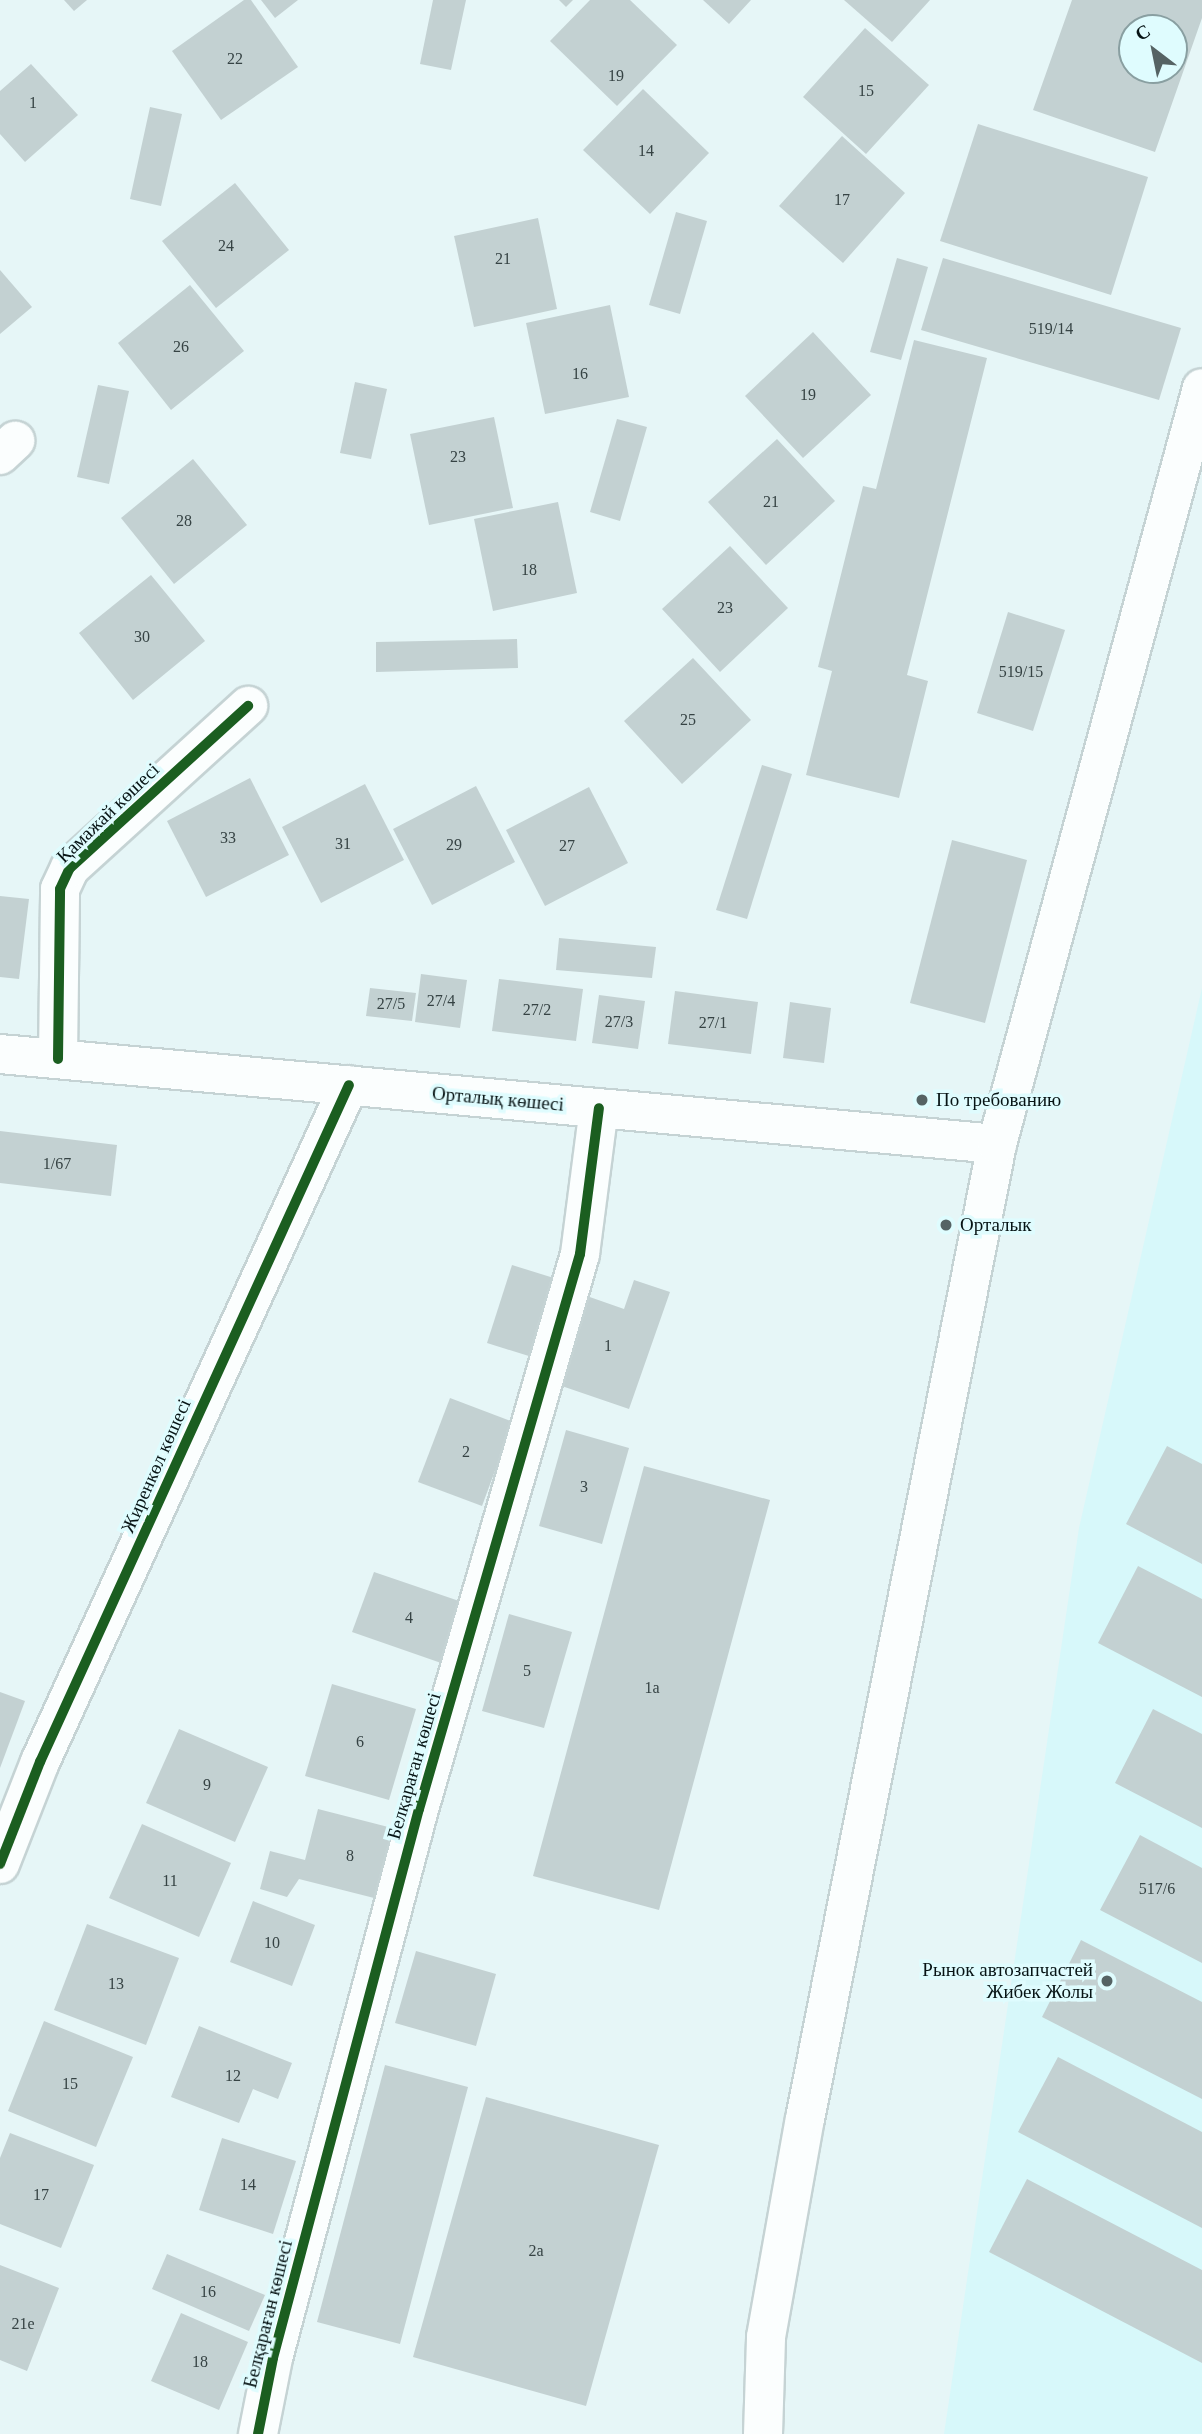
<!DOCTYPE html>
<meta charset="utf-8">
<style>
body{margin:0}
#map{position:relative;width:1202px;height:2434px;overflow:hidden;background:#e6f6f7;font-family:"Times New Roman",serif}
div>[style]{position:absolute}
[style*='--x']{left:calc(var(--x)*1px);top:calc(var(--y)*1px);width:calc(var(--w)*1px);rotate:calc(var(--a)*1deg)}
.built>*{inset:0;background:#d7f8fa}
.building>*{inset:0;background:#c3d1d2}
.roads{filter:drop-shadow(2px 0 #c5d3d4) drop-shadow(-2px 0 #c5d3d4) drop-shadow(0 2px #c5d3d4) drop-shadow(0 -2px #c5d3d4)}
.minor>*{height:38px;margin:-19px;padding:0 19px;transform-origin:19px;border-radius:19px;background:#fbfefe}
.secondary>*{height:38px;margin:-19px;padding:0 19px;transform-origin:19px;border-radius:19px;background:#fbfefe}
.cycleway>*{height:10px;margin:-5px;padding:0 5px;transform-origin:5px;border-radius:5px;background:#1b5e20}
.dots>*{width:19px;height:19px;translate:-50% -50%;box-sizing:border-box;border:4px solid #dffcfe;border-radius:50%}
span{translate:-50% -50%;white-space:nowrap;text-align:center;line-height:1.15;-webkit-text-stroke:7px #dffcfe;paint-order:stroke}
.number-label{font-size:16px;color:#364344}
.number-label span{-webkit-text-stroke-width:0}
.street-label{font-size:19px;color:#071415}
.poi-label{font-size:19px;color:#071415}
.left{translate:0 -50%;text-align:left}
.right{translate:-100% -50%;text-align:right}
.north{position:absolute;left:1118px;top:14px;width:70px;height:70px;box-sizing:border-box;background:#dffcfe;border:2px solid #899fa1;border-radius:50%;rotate:328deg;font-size:19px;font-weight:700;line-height:28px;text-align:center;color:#071415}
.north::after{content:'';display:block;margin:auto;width:24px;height:32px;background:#556364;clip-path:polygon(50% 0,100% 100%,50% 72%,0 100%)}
</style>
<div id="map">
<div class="built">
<div style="clip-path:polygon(1202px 988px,1202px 2434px,944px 2434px,1079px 1528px)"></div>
</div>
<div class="building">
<div style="clip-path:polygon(64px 0,87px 0,74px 11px)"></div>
<div style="clip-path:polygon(244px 0,251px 0,298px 67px,221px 120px,172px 51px)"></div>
<div style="clip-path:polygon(261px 0,298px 0,275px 18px)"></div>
<div style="clip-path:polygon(433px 0,466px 0,451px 70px,420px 64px)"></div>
<div style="clip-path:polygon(559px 0,573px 0,566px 7px)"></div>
<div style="clip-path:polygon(590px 0,630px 0,677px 45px,617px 106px,550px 41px)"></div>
<div style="clip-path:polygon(703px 0,751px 0,729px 24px)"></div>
<div style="clip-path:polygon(844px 0,930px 0,892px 42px)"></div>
<div style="clip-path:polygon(evenodd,1072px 0,1202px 0,1202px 18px,1155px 152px,1033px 110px,1072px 0,1132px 28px,1174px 28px,1174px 70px,1132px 70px,1132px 28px)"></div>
<div style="clip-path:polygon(865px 28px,929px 85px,866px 154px,803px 97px)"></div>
<div style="clip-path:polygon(31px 64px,78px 115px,25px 162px,0 134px,0 91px)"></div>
<div style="clip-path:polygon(643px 89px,709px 153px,650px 214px,583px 150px)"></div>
<div style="clip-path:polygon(150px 107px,182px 114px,161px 206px,130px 199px)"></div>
<div style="clip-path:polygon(978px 124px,1148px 177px,1111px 295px,940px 241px)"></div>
<div style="clip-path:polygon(842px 136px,905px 193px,843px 263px,779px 206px)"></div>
<div style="clip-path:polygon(235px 183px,289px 250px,216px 308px,162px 241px)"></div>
<div style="clip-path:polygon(676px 212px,707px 221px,680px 314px,649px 305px)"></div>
<div style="clip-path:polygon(538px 218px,557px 309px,474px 327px,454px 236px)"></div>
<div style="clip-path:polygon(897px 258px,928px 267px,901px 360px,870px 352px)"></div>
<div style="clip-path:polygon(943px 258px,1181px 328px,1159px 400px,921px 330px)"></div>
<div style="clip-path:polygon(0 270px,32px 307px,0 334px)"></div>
<div style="clip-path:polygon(190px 285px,244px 351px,171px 410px,118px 343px)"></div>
<div style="clip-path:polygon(610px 305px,629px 397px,545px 414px,526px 323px)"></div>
<div style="clip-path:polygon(813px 332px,871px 395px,803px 458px,745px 396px)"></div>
<div style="clip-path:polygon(914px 340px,987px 358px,907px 675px,928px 681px,899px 798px,806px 775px,832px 671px,818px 667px,863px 486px,876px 489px)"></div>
<div style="clip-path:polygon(355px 382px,387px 389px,371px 459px,340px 453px)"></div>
<div style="clip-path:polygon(98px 385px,129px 391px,109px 484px,77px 477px)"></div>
<div style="clip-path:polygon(494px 417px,513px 508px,429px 525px,410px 434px)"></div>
<div style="clip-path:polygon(617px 419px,647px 427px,620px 521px,590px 512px)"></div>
<div style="clip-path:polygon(777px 439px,835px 501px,766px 565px,708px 502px)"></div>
<div style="clip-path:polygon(193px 459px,247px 525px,174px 584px,121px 518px)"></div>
<div style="clip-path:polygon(558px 502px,577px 593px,493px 611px,474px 519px)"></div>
<div style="clip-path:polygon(730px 546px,788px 608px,720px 672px,662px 609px)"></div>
<div style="clip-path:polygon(151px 575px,205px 641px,133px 700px,79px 633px)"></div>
<div style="clip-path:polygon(1008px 612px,1065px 630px,1033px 731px,977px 713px)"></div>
<div style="clip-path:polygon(517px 639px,518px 668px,376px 672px,376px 642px)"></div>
<div style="clip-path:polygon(693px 658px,751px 720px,682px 784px,624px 721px)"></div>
<div style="clip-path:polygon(762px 765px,792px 774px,747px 919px,716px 910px)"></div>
<div style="clip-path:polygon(250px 778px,289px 855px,206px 897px,167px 821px)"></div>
<div style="clip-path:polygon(365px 784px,404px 860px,321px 903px,282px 827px)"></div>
<div style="clip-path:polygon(476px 786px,515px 862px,432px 905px,393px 829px)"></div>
<div style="clip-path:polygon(589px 787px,628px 863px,545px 906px,506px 830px)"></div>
<div style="clip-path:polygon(952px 840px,1027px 860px,985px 1023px,910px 1003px)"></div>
<div style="clip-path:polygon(0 896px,29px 899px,19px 979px,0 977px)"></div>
<div style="clip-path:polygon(559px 938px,656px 947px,652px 978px,556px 970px)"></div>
<div style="clip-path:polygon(421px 974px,467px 980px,460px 1028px,415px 1022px)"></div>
<div style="clip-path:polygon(499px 979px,583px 989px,576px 1041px,492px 1031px)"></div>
<div style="clip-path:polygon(370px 988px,416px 993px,412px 1021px,366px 1016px)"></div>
<div style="clip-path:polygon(675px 991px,758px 1002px,751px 1054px,668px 1044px)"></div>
<div style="clip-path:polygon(599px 995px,645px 1001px,638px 1049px,592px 1043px)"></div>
<div style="clip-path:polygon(790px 1002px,831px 1008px,824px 1063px,783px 1058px)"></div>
<div style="clip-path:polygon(0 1131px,117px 1145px,111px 1196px,0 1183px)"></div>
<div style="clip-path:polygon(512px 1265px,557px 1279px,532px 1357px,487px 1343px)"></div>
<div style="clip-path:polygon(634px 1280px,670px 1292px,629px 1409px,553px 1383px,584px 1295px,624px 1309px)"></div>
<div style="clip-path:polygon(450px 1398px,513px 1422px,482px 1506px,418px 1482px)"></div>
<div style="clip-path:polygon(566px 1430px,629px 1448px,602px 1544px,539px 1526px)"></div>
<div style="clip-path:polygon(1167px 1446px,1202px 1464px,1202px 1564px,1126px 1524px)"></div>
<div style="clip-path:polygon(644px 1466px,770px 1500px,659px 1910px,533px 1876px)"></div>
<div style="clip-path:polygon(1138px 1566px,1202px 1599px,1202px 1697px,1098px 1643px)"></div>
<div style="clip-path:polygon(374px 1572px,465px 1603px,444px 1664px,352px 1632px)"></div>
<div style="clip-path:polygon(509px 1614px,572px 1632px,544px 1728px,482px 1711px)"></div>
<div style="clip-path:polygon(332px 1684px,416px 1709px,389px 1800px,305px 1776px)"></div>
<div style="clip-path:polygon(0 1692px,25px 1701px,0 1768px)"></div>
<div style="clip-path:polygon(1153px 1709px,1202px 1734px,1202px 1828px,1115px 1783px)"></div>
<div style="clip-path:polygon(179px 1729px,268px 1767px,235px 1842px,146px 1803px)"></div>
<div style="clip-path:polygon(318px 1809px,400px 1830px,382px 1900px,299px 1879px,287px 1897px,260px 1889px,270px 1851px,305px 1860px)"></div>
<div style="clip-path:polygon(142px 1824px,231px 1863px,199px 1937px,109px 1898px)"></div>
<div style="clip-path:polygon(1140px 1835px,1202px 1868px,1202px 1963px,1100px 1910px)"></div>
<div style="clip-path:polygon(253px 1901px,315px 1925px,292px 1986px,230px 1962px)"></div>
<div style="clip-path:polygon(87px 1924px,179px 1958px,146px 2045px,54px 2010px)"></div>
<div style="clip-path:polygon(1081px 1940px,1202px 2002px,1202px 2099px,1042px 2017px)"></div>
<div style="clip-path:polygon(416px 1951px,496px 1974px,476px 2046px,395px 2023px)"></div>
<div style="clip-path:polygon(44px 2021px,133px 2057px,96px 2147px,8px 2111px)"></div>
<div style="clip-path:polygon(199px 2026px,292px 2063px,278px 2099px,253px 2089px,239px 2123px,171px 2097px)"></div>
<div style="clip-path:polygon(1058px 2057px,1202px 2132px,1202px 2228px,1018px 2132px)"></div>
<div style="clip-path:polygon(385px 2065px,468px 2087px,400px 2344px,317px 2322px)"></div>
<div style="clip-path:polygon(486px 2097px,659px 2145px,586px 2406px,413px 2357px)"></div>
<div style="clip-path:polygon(10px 2133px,94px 2165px,61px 2248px,0 2224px,0 2158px)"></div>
<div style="clip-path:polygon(222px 2138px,296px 2161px,273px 2234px,199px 2210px)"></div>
<div style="clip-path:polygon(1027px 2179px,1202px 2270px,1202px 2363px,989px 2252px)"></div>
<div style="clip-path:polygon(167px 2254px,265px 2295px,249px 2331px,152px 2289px)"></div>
<div style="clip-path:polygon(0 2265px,59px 2288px,27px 2371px,0 2360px)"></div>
<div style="clip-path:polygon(181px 2313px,248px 2342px,219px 2410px,151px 2381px)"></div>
</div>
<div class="roads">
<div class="minor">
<div style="--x:0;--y:455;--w:21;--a:-43"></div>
<div style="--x:58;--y:1059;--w:170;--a:-89.3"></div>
<div style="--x:60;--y:889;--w:23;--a:-65"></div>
<div style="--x:70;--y:868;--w:241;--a:-42.3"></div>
<div style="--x:0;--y:1864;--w:110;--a:-68.6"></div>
<div style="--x:40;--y:1762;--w:744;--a:-65.47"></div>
<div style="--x:258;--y:2434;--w:77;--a:-78.8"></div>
<div style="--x:273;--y:2358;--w:568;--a:-75.11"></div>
<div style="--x:419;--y:1809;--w:578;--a:-73.82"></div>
<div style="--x:580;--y:1254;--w:147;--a:-82.6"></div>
</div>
<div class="secondary">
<div style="--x:0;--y:1054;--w:1001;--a:5.16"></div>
<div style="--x:763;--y:2434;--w:97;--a:-88.2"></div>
<div style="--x:766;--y:2337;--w:221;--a:-79.9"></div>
<div style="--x:805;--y:2119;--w:994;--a:-78.86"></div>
<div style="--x:997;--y:1144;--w:783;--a:-74.83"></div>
</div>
</div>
<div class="cycleway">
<div style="--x:58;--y:1059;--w:170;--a:-89.3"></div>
<div style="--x:60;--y:889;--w:23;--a:-65"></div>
<div style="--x:70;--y:868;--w:241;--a:-42.3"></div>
<div style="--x:0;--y:1864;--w:110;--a:-68.6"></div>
<div style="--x:40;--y:1762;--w:744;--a:-65.47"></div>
<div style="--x:258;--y:2434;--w:77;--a:-78.8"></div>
<div style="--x:273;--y:2358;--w:568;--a:-75.11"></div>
<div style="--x:419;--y:1809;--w:578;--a:-73.82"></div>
<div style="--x:580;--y:1254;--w:147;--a:-82.6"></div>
</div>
<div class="dots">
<div style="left:922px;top:1100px;background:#556364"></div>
<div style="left:946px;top:1225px;background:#556364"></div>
<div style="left:1107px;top:1981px;background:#556364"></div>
</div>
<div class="number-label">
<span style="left:235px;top:59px">22</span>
<span style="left:616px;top:76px">19</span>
<span style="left:866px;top:91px">15</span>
<span style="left:33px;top:103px">1</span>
<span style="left:646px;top:151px">14</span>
<span style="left:842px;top:200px">17</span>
<span style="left:226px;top:246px">24</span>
<span style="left:503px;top:259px">21</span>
<span style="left:1051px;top:329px">519/14</span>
<span style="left:181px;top:347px">26</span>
<span style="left:580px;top:374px">16</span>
<span style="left:808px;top:395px">19</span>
<span style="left:458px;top:457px">23</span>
<span style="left:771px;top:502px">21</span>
<span style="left:184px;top:521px">28</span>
<span style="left:529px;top:570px">18</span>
<span style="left:725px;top:608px">23</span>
<span style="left:142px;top:637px">30</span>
<span style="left:1021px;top:672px">519/15</span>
<span style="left:688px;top:720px">25</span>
<span style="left:228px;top:838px">33</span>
<span style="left:343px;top:844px">31</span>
<span style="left:454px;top:845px">29</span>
<span style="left:567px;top:846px">27</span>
<span style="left:441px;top:1001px">27/4</span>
<span style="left:391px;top:1004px">27/5</span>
<span style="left:537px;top:1010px">27/2</span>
<span style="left:619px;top:1022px">27/3</span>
<span style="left:713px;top:1023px">27/1</span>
<span style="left:57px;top:1164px">1/67</span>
<span style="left:608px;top:1346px">1</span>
<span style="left:466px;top:1452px">2</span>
<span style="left:584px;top:1487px">3</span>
<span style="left:409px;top:1618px">4</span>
<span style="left:527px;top:1671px">5</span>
<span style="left:652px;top:1688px">1а</span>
<span style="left:360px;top:1742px">6</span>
<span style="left:207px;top:1785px">9</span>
<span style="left:350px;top:1856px">8</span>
<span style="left:170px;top:1881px">11</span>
<span style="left:1157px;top:1889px">517/6</span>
<span style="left:272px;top:1943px">10</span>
<span style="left:116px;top:1984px">13</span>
<span style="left:233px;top:2076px">12</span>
<span style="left:70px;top:2084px">15</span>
<span style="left:248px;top:2185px">14</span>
<span style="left:41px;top:2195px">17</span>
<span style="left:536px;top:2251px">2а</span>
<span style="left:208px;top:2292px">16</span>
<span style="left:23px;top:2324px">21е</span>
<span style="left:200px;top:2362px">18</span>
</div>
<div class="street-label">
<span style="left:108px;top:813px;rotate:-44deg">Қамажай көшесі</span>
<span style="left:498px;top:1099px;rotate:5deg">Орталық көшесі</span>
<span style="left:156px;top:1466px;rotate:-66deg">Жиренкөл көшесі</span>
<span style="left:414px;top:1766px;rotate:-74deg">Белқараған көшесі</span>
<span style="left:268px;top:2314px;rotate:-76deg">Белқараған көшесі</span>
</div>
<div class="poi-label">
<span class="left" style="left:936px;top:1100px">По требованию</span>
<span class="left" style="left:960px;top:1225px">Орталык</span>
<span class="right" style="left:1093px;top:1981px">Рынок автозапчастей<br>Жибек Жолы</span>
</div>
<div class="north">С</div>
</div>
